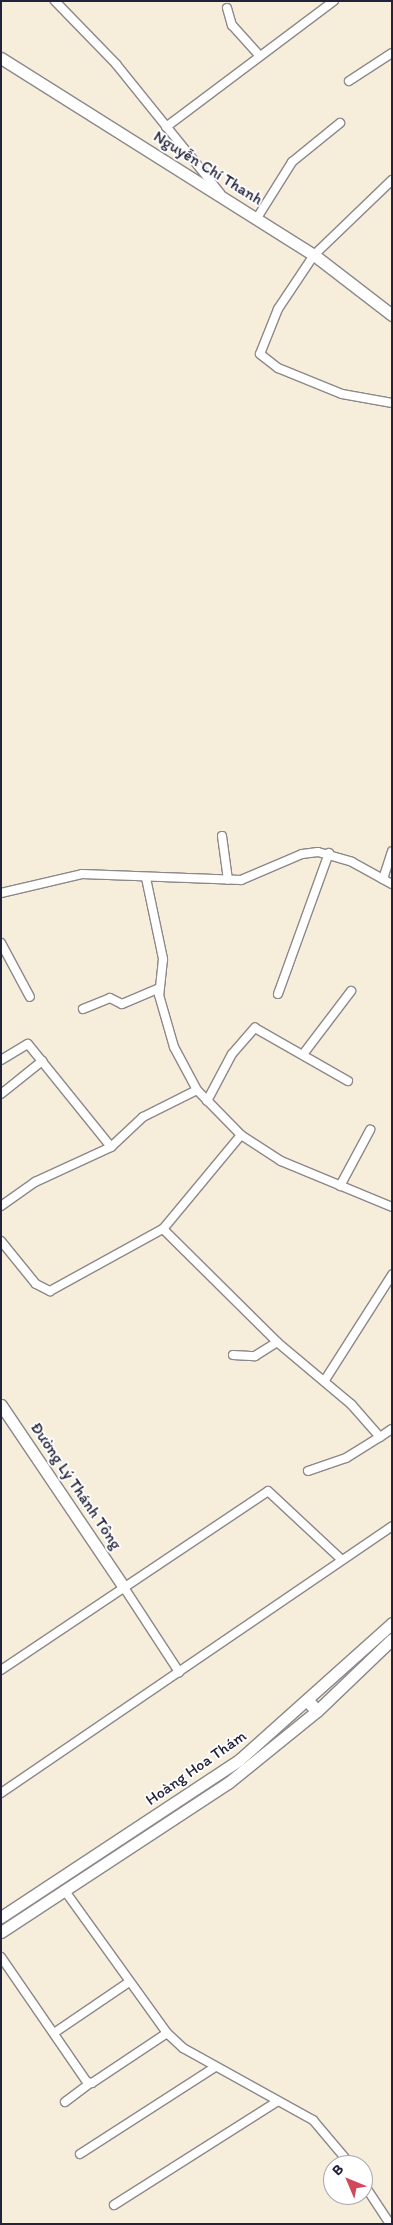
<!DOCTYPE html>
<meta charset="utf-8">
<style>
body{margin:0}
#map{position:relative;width:393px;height:2225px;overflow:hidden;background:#f6edda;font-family:Itim,sans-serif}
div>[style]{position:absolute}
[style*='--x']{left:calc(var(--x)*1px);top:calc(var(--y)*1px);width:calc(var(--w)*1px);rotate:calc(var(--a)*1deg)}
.roads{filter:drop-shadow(1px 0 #8c888a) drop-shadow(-1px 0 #8c888a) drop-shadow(0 1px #8c888a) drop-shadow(0 -1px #8c888a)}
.street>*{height:8px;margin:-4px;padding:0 4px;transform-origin:4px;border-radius:4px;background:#fff}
.secondary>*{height:11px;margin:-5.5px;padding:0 5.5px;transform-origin:5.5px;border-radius:5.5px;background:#fff}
.primary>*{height:12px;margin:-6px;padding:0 6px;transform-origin:6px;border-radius:6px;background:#fff}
span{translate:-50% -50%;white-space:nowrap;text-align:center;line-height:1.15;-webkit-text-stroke:4px #fff;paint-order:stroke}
.street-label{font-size:16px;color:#22223b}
.frame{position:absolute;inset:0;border:2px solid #22223b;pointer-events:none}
.north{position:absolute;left:323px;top:2155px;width:50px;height:50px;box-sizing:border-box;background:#fff;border:1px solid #a7a7b1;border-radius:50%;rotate:315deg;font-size:14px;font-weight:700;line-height:20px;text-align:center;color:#22223b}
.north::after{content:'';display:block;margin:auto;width:18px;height:22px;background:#d1495b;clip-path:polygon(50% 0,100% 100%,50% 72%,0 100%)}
</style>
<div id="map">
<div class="roads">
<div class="street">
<div style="--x:55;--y:1;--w:88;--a:45.9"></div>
<div style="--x:116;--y:64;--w:166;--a:51.1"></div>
<div style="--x:227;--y:8;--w:18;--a:74"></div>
<div style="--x:232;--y:25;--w:40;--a:48"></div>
<div style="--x:349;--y:81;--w:51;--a:-33.1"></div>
<div style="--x:166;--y:127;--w:210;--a:-36.9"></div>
<div style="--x:392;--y:180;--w:108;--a:136.1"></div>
<div style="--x:314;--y:255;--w:65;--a:123.7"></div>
<div style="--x:278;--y:309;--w:48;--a:111.8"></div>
<div style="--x:260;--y:354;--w:23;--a:38"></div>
<div style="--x:278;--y:368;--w:69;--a:22.1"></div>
<div style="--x:342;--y:394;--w:51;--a:10.2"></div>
<div style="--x:257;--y:218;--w:66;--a:-58"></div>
<div style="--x:292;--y:162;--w:62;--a:-39.1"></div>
<div style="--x:222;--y:836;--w:44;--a:82.2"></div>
<div style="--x:146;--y:878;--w:83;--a:78.1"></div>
<div style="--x:163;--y:959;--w:36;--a:96"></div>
<div style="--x:159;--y:995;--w:54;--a:73.9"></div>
<div style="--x:174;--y:1047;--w:49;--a:61.9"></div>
<div style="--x:197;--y:1090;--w:63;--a:45.6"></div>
<div style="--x:241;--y:1135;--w:48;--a:33"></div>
<div style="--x:281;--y:1161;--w:120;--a:22.5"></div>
<div style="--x:383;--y:879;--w:29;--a:-72"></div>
<div style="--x:1;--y:893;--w:83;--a:-13.2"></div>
<div style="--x:82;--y:874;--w:159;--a:2.2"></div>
<div style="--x:241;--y:880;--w:66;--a:-23.1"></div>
<div style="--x:302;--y:854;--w:16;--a:-7"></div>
<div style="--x:318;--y:852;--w:35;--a:16"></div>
<div style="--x:352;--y:862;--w:46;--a:28.8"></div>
<div style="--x:1;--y:943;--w:61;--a:61.8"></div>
<div style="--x:278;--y:994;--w:150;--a:-70.1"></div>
<div style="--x:83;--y:1009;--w:29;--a:-22"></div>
<div style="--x:110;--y:998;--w:13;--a:27"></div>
<div style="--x:122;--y:1004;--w:39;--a:-23"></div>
<div style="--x:304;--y:1053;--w:78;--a:-52.8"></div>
<div style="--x:1;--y:1060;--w:31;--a:-31"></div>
<div style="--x:28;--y:1044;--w:132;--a:51.1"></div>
<div style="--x:1;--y:1094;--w:53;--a:-38.8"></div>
<div style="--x:207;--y:1101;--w:53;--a:-62"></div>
<div style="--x:232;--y:1054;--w:35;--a:-49"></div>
<div style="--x:255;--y:1028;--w:107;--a:29.7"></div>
<div style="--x:340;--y:1186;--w:64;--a:-61.8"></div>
<div style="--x:1;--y:1206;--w:42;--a:-35.2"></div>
<div style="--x:35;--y:1182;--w:84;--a:-24.7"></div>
<div style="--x:111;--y:1147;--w:44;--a:-43.2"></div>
<div style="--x:143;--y:1117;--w:60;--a:-26.6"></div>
<div style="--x:163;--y:1229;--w:161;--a:44.7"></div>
<div style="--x:277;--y:1342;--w:97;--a:40"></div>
<div style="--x:351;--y:1404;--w:44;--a:48.7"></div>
<div style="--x:380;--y:1437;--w:14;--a:-34"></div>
<div style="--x:1;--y:1241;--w:55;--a:50.9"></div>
<div style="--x:36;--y:1284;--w:16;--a:27"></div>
<div style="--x:50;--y:1291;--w:129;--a:-28.8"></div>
<div style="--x:163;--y:1229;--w:122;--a:-50.3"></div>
<div style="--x:233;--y:1355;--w:22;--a:3"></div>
<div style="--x:255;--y:1356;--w:26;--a:-32"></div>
<div style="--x:325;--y:1380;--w:125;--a:-57.5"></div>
<div style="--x:308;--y:1471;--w:40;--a:-18.9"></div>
<div style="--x:346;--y:1458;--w:40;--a:-32"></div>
<div style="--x:123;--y:1586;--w:103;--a:56.9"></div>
<div style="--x:1;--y:1670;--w:321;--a:-33.8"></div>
<div style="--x:268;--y:1491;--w:101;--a:43"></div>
<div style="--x:1;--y:1793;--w:473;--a:-34.3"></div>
<div style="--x:65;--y:1891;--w:175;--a:54.3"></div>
<div style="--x:167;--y:2033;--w:22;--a:43"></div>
<div style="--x:183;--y:2048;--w:149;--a:29"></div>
<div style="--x:313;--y:2120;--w:59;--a:49.8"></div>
<div style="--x:1;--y:1957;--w:152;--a:55.5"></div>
<div style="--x:87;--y:2082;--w:5;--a:11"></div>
<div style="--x:92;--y:2083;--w:90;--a:-33.7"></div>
<div style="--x:54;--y:2033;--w:91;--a:-34.2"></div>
<div style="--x:65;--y:2102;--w:31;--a:-37"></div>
<div style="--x:80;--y:2154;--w:161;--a:-32.8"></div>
<div style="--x:363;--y:2183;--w:49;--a:56.6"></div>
<div style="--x:114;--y:2205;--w:194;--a:-32.4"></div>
</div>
<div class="secondary">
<div style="--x:1;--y:58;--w:370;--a:32.2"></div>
<div style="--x:314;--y:255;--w:98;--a:37.6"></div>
<div style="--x:1;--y:1405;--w:218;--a:56"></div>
<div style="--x:1;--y:1917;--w:285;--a:-33.4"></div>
<div style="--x:239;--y:1760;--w:205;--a:-41.8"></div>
<div style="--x:1;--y:1932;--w:272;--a:-33.3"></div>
<div style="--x:228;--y:1783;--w:114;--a:-39"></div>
<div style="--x:317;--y:1711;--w:104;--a:-43.8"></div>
</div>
<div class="primary">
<div style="--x:308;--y:1701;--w:13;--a:48"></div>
</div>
</div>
<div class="street-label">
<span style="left:208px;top:168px;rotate:32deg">Nguyễn Chí Thanh</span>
<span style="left:76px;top:1486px;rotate:56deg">Đường Lý Thánh Tông</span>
<span style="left:196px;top:1768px;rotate:-35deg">Hoàng Hoa Thám</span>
</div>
<div class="frame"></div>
<div class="north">B</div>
</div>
